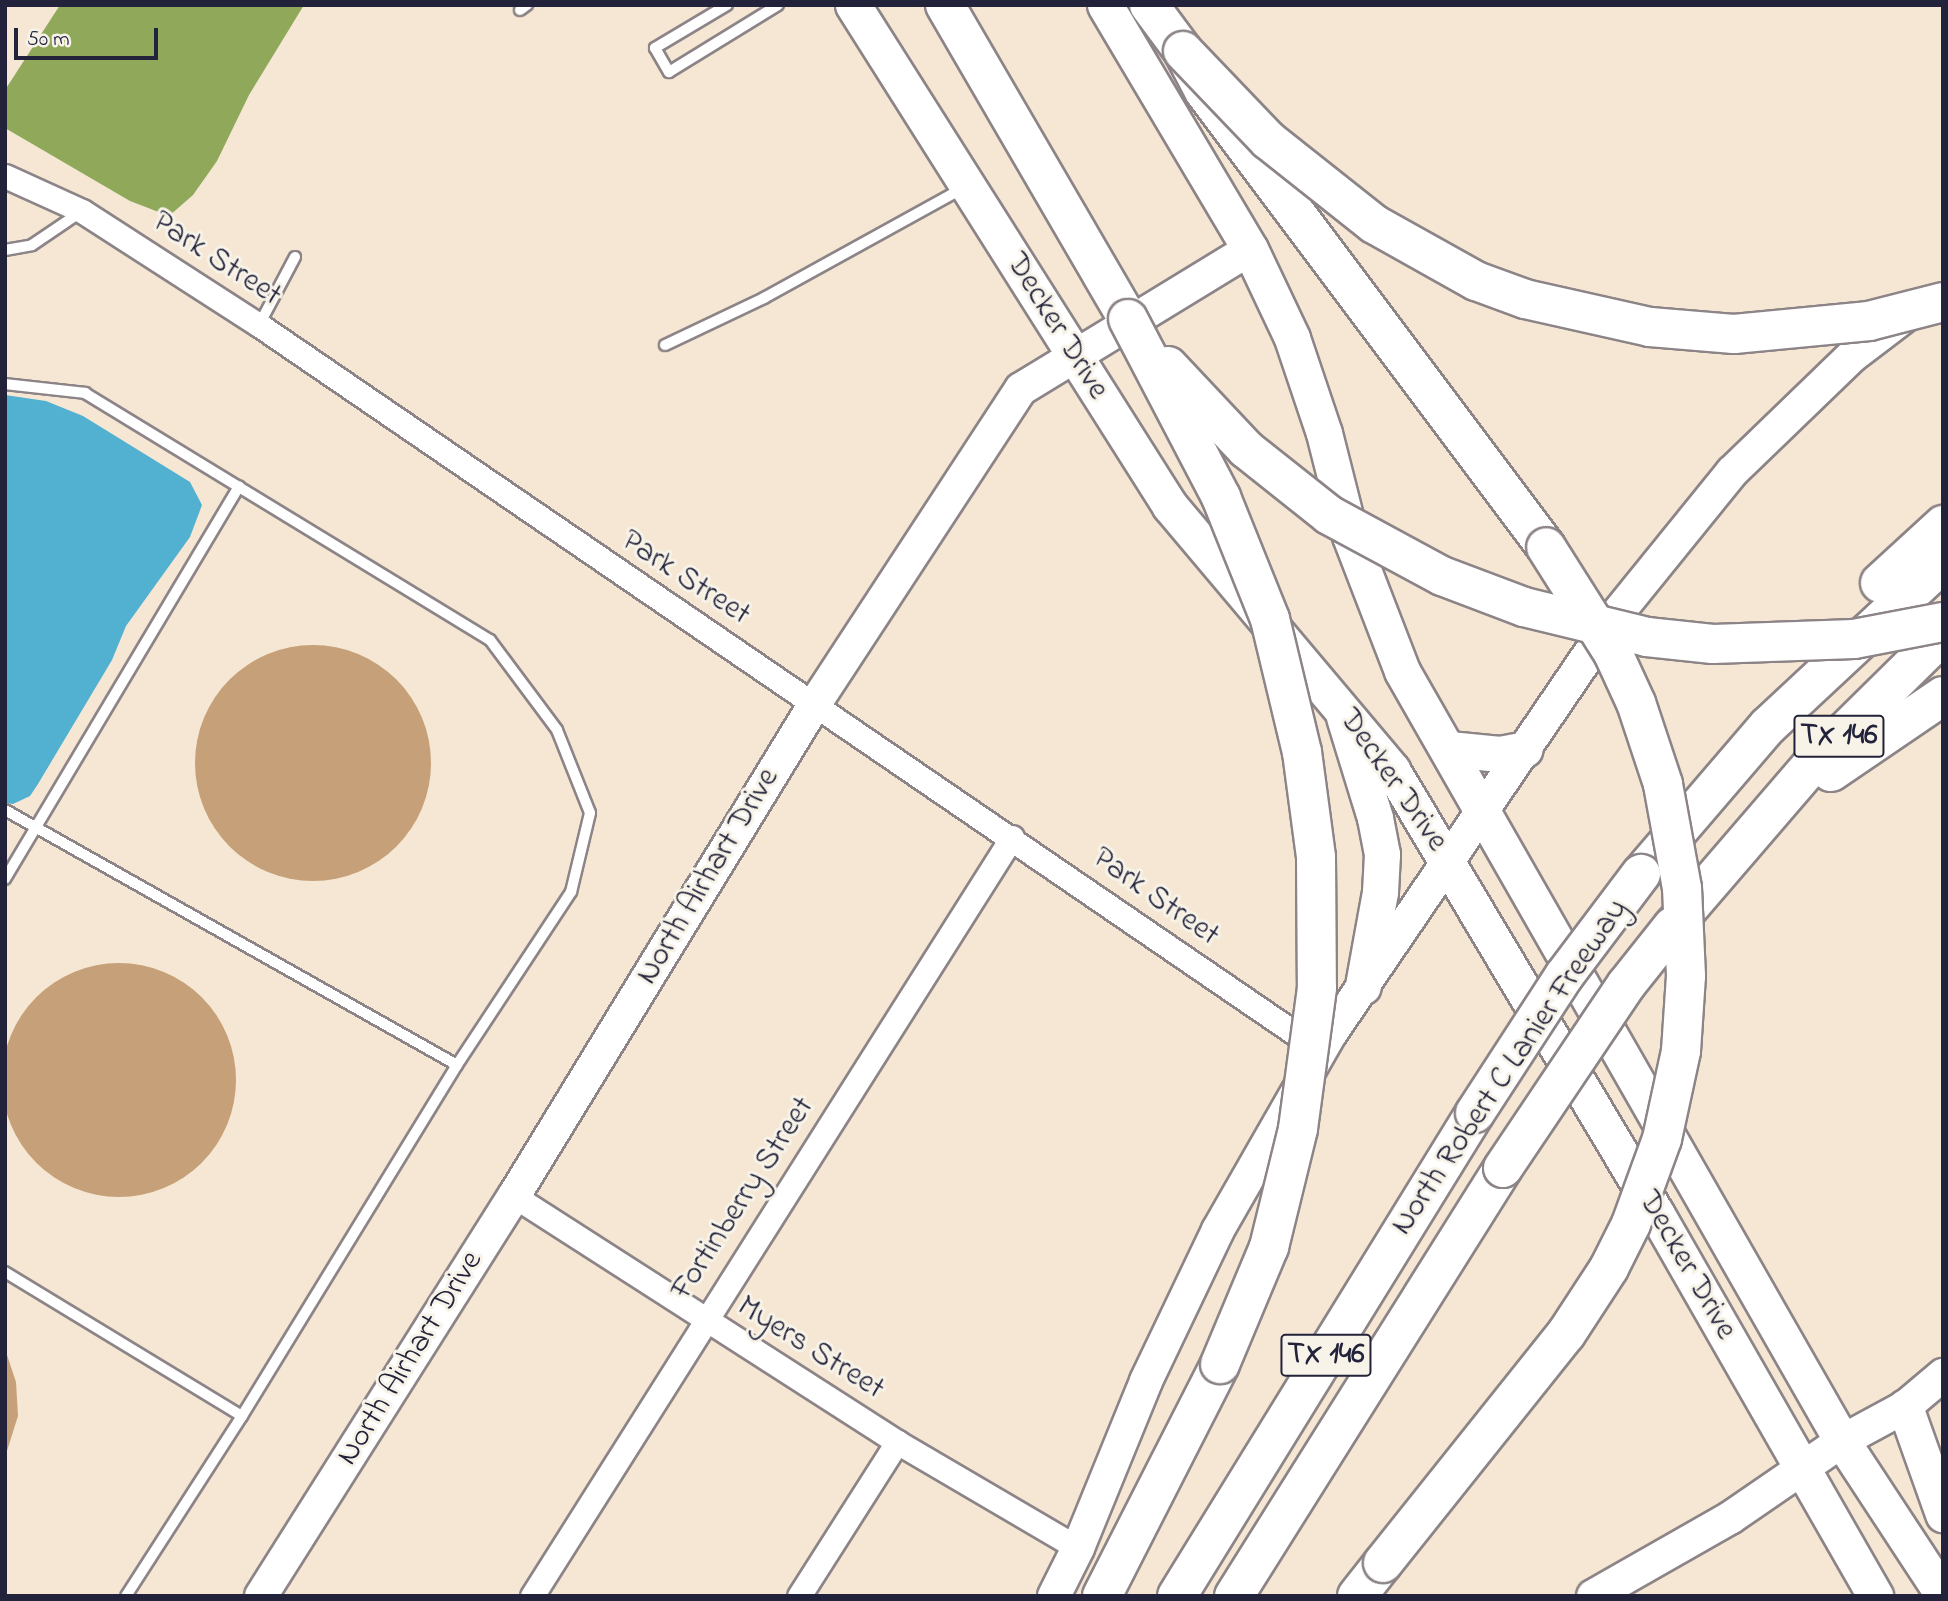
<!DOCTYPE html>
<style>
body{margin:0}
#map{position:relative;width:1948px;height:1601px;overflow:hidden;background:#f5e7d3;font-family:"Indie Flower",sans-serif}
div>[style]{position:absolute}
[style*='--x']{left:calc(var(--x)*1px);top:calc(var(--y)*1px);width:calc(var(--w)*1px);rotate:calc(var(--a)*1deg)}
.forest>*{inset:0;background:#90a85a}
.water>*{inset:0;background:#52b0d0}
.building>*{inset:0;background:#c5a078}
.round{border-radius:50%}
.roads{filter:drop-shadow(2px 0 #8c8487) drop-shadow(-2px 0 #8c8487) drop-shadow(0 2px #8c8487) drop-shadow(0 -2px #8c8487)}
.lane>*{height:10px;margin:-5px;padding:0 5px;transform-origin:5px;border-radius:5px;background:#fff}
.street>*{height:23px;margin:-11.5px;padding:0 11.5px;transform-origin:11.5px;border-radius:11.5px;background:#fff}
.secondary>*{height:32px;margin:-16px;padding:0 16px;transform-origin:16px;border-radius:16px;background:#fff}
.primary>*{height:35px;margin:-17.5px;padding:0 17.5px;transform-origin:17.5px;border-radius:17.5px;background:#fff}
.highway>*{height:38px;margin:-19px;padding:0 19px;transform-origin:19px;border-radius:19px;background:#fff}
.bridges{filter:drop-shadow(2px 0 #8c8487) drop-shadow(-2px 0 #8c8487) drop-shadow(0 2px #8c8487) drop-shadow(0 -2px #8c8487)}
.highway-bridge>*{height:38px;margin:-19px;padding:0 19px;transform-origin:19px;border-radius:19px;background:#fff}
span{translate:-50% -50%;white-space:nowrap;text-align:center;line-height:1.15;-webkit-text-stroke:6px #f7f3e8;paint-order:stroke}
.shield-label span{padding:2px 5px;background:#f7f3e8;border:2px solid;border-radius:5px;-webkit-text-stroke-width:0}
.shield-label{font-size:30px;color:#22223b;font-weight:700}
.street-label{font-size:32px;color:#22223b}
.frame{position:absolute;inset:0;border:7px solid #22223b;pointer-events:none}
.scale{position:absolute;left:14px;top:28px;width:144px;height:32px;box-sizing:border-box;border:4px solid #22223b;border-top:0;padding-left:9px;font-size:21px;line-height:24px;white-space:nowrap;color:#22223b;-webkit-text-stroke:5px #f7f3e8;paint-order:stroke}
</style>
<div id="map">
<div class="forest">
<div style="clip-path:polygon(60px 5px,304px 5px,249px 95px,217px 161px,193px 195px,169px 216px,130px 201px,5px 128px,5px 90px)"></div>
</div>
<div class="water">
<div style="clip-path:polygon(5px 395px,46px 401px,83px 416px,190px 482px,202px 505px,190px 537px,126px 626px,112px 660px,38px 784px,30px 796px,13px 804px,5px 803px)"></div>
</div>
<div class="building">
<div class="round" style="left:195px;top:645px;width:236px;height:236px"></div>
<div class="round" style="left:2px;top:963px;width:234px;height:234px"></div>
<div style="clip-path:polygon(6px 1352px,16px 1382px,18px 1416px,5px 1457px)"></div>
</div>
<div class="roads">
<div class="lane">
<div style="--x:727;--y:5;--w:84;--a:149.2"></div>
<div style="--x:655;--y:48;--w:28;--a:60"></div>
<div style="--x:669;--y:72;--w:128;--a:-31.6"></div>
<div style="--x:520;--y:10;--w:9;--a:-36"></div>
<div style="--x:5;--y:250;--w:27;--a:-10"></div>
<div style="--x:32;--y:245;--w:60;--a:-34.2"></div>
<div style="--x:259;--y:325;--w:77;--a:-62.1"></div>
<div style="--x:665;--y:345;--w:110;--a:-25.4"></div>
<div style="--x:764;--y:298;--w:227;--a:-28.9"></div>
<div style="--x:5;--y:384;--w:81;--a:6.4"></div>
<div style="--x:85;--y:393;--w:474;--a:31.4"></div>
<div style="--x:490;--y:640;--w:112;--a:53.3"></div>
<div style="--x:557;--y:730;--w:89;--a:68.3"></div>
<div style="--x:590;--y:813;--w:81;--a:103.5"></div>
<div style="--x:571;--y:892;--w:207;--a:123.4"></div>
<div style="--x:457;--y:1065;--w:412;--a:121.5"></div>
<div style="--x:242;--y:1416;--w:214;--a:122.8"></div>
<div style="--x:5;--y:810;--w:519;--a:29.43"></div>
<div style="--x:5;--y:879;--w:457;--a:-59.2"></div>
<div style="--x:5;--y:1272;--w:277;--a:31.3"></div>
</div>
<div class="street">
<div style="--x:5;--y:176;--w:85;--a:24.4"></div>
<div style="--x:82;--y:211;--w:211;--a:32.8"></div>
<div style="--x:259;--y:325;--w:1279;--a:34.36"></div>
<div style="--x:514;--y:1196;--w:455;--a:32.7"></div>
<div style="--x:897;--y:1442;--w:210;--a:30.4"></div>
<div style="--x:532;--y:1596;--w:898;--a:-57.69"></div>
<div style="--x:799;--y:1596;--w:183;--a:-57.5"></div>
</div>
<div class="secondary">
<div style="--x:261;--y:1596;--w:473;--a:-57.7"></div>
<div style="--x:514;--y:1196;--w:579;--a:-58.56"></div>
<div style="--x:816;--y:702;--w:374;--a:-56.8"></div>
<div style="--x:1021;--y:389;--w:268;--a:-31.4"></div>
<div style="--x:1054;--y:1596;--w:54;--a:-63.4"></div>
<div style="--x:1078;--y:1548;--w:180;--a:-67.8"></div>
<div style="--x:1146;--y:1381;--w:167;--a:-64.5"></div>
<div style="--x:1218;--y:1230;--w:227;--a:-60.2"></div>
<div style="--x:1331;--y:1033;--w:501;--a:-55.74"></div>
<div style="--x:1613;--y:619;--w:189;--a:-51"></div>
<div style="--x:1732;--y:472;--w:165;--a:-44"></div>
<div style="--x:1851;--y:357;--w:73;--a:-37.2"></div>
<div style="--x:1593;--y:1596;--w:158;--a:-29.7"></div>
<div style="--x:1730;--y:1518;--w:136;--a:-34.5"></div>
<div style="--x:1842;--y:1441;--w:72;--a:-28.4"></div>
<div style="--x:1905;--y:1407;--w:50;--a:-40.1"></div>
</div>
<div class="primary">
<div style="--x:853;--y:5;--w:593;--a:57.68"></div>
<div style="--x:1170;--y:506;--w:345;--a:49.9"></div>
<div style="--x:1392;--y:770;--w:516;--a:59.21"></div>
<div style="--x:1656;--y:1213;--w:441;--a:60.2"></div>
<div style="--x:1105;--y:5;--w:284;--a:59.3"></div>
<div style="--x:1250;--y:249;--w:98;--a:64.7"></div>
<div style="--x:1292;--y:338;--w:100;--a:71.4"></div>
<div style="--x:1324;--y:433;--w:106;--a:75.8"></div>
<div style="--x:1350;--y:536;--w:145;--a:68.9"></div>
<div style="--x:1402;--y:671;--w:887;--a:60.26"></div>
<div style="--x:1842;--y:1441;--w:184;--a:56.7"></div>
<div style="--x:1344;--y:717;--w:106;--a:72.9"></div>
<div style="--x:1375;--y:818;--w:37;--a:79"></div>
<div style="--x:1382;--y:854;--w:38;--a:93"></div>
<div style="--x:1380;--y:892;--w:96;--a:100.3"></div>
<div style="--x:1449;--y:749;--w:51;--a:5.6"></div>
<div style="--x:1500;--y:754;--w:25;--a:-11"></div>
<div style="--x:1905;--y:1407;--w:114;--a:70.4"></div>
</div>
<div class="highway">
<div style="--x:945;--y:5;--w:363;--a:59.8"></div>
<div style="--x:1149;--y:5;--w:57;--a:53.5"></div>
<div style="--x:1183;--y:51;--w:45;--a:62.3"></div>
<div style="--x:1204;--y:91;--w:570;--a:53.13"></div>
<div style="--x:1880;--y:583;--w:86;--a:-42.6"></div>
<div style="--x:1831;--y:772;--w:135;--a:-34.2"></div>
<div style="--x:1641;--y:874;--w:195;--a:-49.4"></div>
<div style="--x:1768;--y:726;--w:239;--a:-43"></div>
<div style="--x:1673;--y:926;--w:215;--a:-49.3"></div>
<div style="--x:1813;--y:763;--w:182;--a:-44.6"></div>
<div style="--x:1102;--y:1596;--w:260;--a:-63"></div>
<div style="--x:1177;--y:1596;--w:568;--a:-58.33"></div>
<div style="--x:1234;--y:1596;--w:506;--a:-57.85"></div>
<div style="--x:1357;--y:1596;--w:42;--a:-51.8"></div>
</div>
</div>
<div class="bridges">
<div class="highway-bridge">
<div style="--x:1183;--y:51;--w:123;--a:46.3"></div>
<div style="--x:1268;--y:140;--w:135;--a:38.4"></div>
<div style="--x:1374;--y:224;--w:117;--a:29.2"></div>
<div style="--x:1476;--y:281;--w:52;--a:20.2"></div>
<div style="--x:1525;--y:299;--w:128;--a:12.6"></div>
<div style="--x:1650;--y:327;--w:84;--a:4.8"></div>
<div style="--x:1734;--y:334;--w:136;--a:-5.5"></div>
<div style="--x:1869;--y:321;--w:76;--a:-14.4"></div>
<div style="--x:1128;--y:319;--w:201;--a:62.4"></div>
<div style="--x:1221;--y:497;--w:131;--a:68.1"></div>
<div style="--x:1270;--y:619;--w:137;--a:76.5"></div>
<div style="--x:1302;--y:752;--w:106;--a:82.4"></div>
<div style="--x:1316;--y:857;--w:131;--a:89.6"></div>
<div style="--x:1317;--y:988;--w:142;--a:97.7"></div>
<div style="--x:1298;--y:1129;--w:122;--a:103.8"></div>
<div style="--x:1269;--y:1247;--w:127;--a:112.7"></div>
<div style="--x:1168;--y:366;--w:114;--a:46.8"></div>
<div style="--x:1246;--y:449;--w:106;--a:38.5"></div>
<div style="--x:1329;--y:515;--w:128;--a:28.4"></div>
<div style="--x:1442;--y:576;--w:88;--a:20.7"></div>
<div style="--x:1524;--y:607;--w:127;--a:13.7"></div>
<div style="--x:1647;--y:637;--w:66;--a:6.1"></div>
<div style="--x:1713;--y:644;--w:141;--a:-2"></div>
<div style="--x:1854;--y:639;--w:91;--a:-10.8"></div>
<div style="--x:1475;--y:1113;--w:163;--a:-57"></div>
<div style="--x:1564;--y:976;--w:128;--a:-53"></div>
<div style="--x:1503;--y:1168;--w:220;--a:-56.1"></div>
<div style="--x:1626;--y:985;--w:75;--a:-51.5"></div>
<div style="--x:1383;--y:1563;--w:293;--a:-51.4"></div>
<div style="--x:1566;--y:1334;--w:79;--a:-56.9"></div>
<div style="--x:1609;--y:1268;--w:49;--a:-63.4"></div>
<div style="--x:1631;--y:1224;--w:90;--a:-70"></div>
<div style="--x:1662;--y:1139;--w:90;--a:-77.8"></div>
<div style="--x:1681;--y:1051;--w:75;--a:-86.2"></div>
<div style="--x:1686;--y:976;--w:88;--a:-92.6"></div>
<div style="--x:1682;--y:888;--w:106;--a:-100.4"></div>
<div style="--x:1663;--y:784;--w:85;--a:-108.4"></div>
<div style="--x:1636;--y:703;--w:55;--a:-114.7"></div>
<div style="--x:1613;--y:653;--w:125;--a:-122.3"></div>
</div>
</div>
<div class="shield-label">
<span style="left:1839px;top:736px">TX 146</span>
<span style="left:1326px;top:1355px">TX 146</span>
</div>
<div class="street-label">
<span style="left:216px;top:260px;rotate:33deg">Park Street</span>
<span style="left:1056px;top:327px;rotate:58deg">Decker Drive</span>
<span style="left:685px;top:579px;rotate:33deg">Park Street</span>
<span style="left:1392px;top:781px;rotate:55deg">Decker Drive</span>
<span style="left:709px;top:877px;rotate:-59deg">North Airhart Drive</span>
<span style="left:1155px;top:898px;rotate:35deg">Park Street</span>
<span style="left:1511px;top:1068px;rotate:-56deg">North Robert C Lanier Freeway</span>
<span style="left:744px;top:1199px;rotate:-57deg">Fortinberry Street</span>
<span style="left:1686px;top:1266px;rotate:60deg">Decker Drive</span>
<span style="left:810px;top:1349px;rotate:32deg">Myers Street</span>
<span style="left:411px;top:1359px;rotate:-58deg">North Airhart Drive</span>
</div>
<div class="frame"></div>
<div class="scale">50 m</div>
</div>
